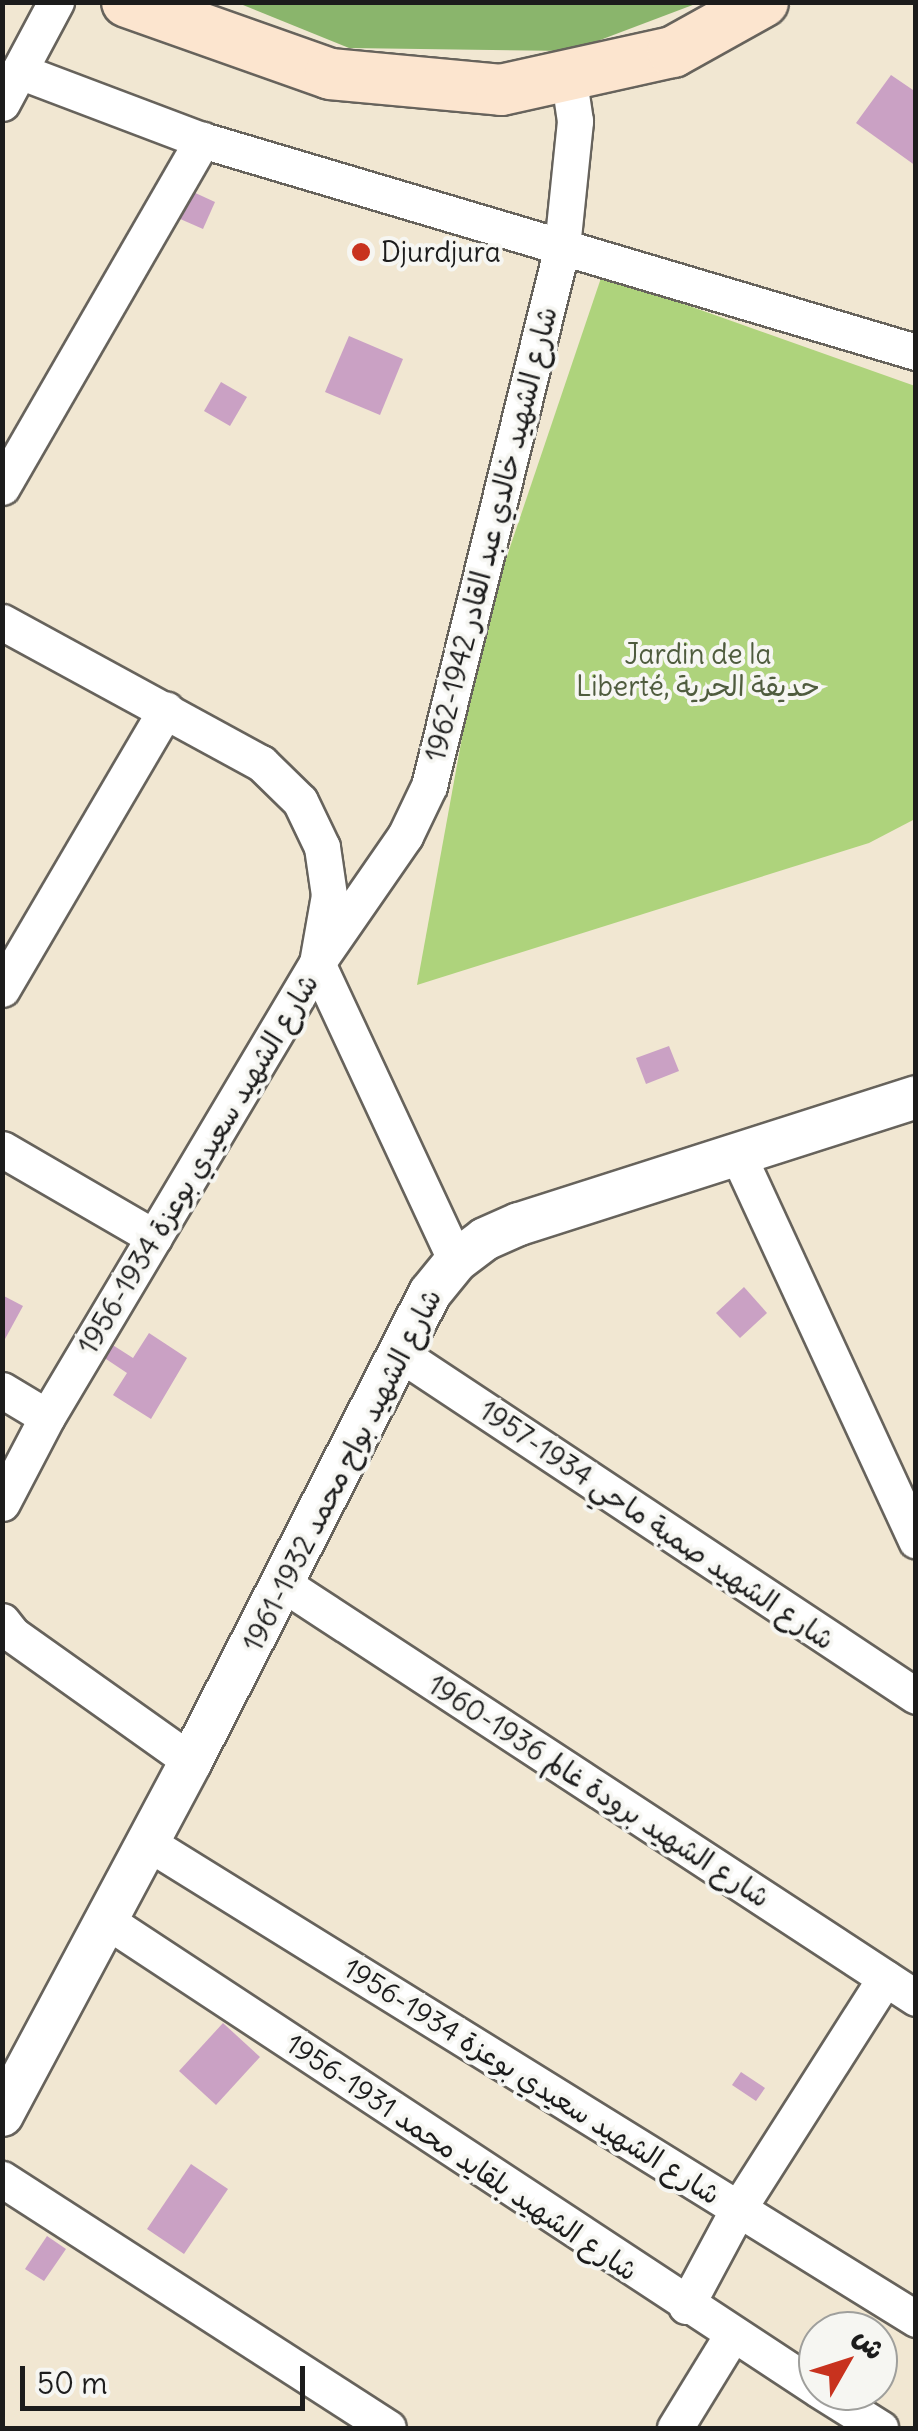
<!DOCTYPE html>
<meta charset="utf-8">
<style>
body{margin:0}
#map{position:relative;width:918px;height:2431px;overflow:hidden;background:#f1e7d2;font-family:Delius,"Playpen Sans Arabic",sans-serif}
div>[style]{position:absolute}
[style*='--x']{left:calc(var(--x)*1px);top:calc(var(--y)*1px);width:calc(var(--w)*1px);rotate:calc(var(--a)*1deg)}
.green>*{inset:0;background:#aed37c}
.forest>*{inset:0;background:#8ab56c}
.building>*{inset:0;background:#caa1c4}
.roads{filter:drop-shadow(2px 0 #67635c) drop-shadow(-2px 0 #67635c) drop-shadow(0 2px #67635c) drop-shadow(0 -2px #67635c)}
.minor>*{height:35px;margin:-17.5px;padding:0 17.5px;transform-origin:17.5px;border-radius:17.5px;background:#fff}
.tertiary>*{height:42px;margin:-21px;padding:0 21px;transform-origin:21px;border-radius:21px;background:#fff}
.secondary>*{height:50px;margin:-25px;padding:0 25px;transform-origin:25px;border-radius:25px;background:#fce5cf}
.dots>*{width:28px;height:28px;translate:-50% -50%;box-sizing:border-box;border:5px solid #f6f6f2;border-radius:50%}
span{translate:-50% -50%;white-space:nowrap;text-align:center;line-height:1.15;-webkit-text-stroke:8px #f6f6f2;paint-order:stroke}
.poi-label{font-size:28px;color:#1c1c1c}
.left{translate:0 -50%;text-align:left}
.street-label{font-size:28px;color:#1c1c1c}
.park-label{font-size:28px;color:#4f5c3e}
.frame{position:absolute;inset:0;border:5px solid #1c1c1c;pointer-events:none}
.north{position:absolute;left:798px;top:2311px;width:100px;height:100px;box-sizing:border-box;background:#f6f6f2;border:2px solid #9f9f9c;border-radius:50%;rotate:51deg;font-size:28px;font-weight:700;line-height:40px;text-align:center;color:#1c1c1c}
.north::after{content:'';display:block;margin:auto;width:35px;height:45px;background:#c8321e;clip-path:polygon(50% 0,100% 100%,50% 72%,0 100%)}
.scale{position:absolute;left:20px;top:2366px;width:285px;height:45px;box-sizing:border-box;border:5px solid #1c1c1c;border-top:0;padding-left:12px;font-size:30px;line-height:35px;white-space:nowrap;color:#1c1c1c;-webkit-text-stroke:8px #f6f6f2;paint-order:stroke}
</style>
<div id="map">
<div class="green">
<div style="clip-path:polygon(602px 275px,915px 386px,915px 819px,869px 843px,417px 985px,481px 633px)"></div>
</div>
<div class="forest">
<div style="clip-path:polygon(238px 3px,698px 3px,571px 51px,349px 48px)"></div>
</div>
<div class="building">
<div style="clip-path:polygon(891px 75px,916px 92px,916px 166px,856px 123px)"></div>
<div style="clip-path:polygon(191px 191px,215px 202px,203px 229px,178px 218px)"></div>
<div style="clip-path:polygon(349px 336px,403px 359px,380px 415px,325px 392px)"></div>
<div style="clip-path:polygon(221px 382px,247px 397px,230px 426px,204px 411px)"></div>
<div style="clip-path:polygon(669px 1046px,679px 1071px,646px 1084px,636px 1058px)"></div>
<div style="clip-path:polygon(744px 1287px,767px 1313px,740px 1338px,716px 1313px)"></div>
<div style="clip-path:polygon(2px 1295px,23px 1306px,5px 1339px,2px 1337px)"></div>
<div style="clip-path:polygon(94px 1333px,133px 1358px,149px 1333px,187px 1358px,151px 1419px,113px 1395px,127px 1373px,85px 1345px)"></div>
<div style="clip-path:polygon(223px 2023px,260px 2057px,216px 2105px,179px 2071px)"></div>
<div style="clip-path:polygon(741px 2072px,765px 2088px,756px 2101px,732px 2085px)"></div>
<div style="clip-path:polygon(191px 2164px,228px 2189px,184px 2254px,147px 2229px)"></div>
<div style="clip-path:polygon(47px 2236px,66px 2249px,44px 2281px,25px 2269px)"></div>
</div>
<div class="roads">
<div class="minor">
<div style="--x:19;--y:71;--w:196;--a:20.7"></div>
<div style="--x:202;--y:140;--w:745;--a:16.54"></div>
<div style="--x:2;--y:103;--w:115;--a:-61.9"></div>
<div style="--x:2;--y:487;--w:401;--a:-60"></div>
<div style="--x:2;--y:622;--w:295;--a:28.6"></div>
<div style="--x:261;--y:763;--w:54;--a:44.3"></div>
<div style="--x:300;--y:801;--w:51;--a:64.4"></div>
<div style="--x:322;--y:847;--w:49;--a:81.7"></div>
<div style="--x:329;--y:895;--w:69;--a:100"></div>
<div style="--x:317;--y:963;--w:528;--a:120.74"></div>
<div style="--x:47;--y:1417;--w:97;--a:117.6"></div>
<div style="--x:2;--y:989;--w:324;--a:-59.6"></div>
<div style="--x:2;--y:1149;--w:176;--a:30.1"></div>
<div style="--x:737;--y:1153;--w:427;--a:65.2"></div>
<div style="--x:456;--y:1261;--w:329;--a:-115"></div>
<div style="--x:317;--y:963;--w:155;--a:-55.3"></div>
<div style="--x:405;--y:836;--w:55;--a:-64.4"></div>
<div style="--x:429;--y:786;--w:555;--a:-76.14"></div>
<div style="--x:562;--y:247;--w:127;--a:-84.1"></div>
<div style="--x:575;--y:121;--w:48;--a:-98.5"></div>
<div style="--x:399;--y:1353;--w:620;--a:33.56"></div>
<div style="--x:2;--y:1390;--w:52;--a:31"></div>
<div style="--x:282;--y:1583;--w:758;--a:33.21"></div>
<div style="--x:2;--y:1621;--w:16;--a:52"></div>
<div style="--x:12;--y:1634;--w:219;--a:35.4"></div>
<div style="--x:148;--y:1843;--w:904;--a:31.79"></div>
<div style="--x:107;--y:1921;--w:851;--a:33.35"></div>
<div style="--x:2;--y:2179;--w:459;--a:32.8"></div>
<div style="--x:686;--y:2306;--w:110;--a:-61.8"></div>
<div style="--x:738;--y:2209;--w:274;--a:-57.5"></div>
<div style="--x:821;--y:2391;--w:70;--a:32.1"></div>
<div style="--x:675;--y:2428;--w:109;--a:-58.5"></div>
</div>
<div class="tertiary">
<div style="--x:2;--y:2115;--w:401;--a:-61.9"></div>
<div style="--x:191;--y:1761;--w:525;--a:-62.95"></div>
<div style="--x:430;--y:1293;--w:41;--a:-50.9"></div>
<div style="--x:456;--y:1261;--w:36;--a:-37"></div>
<div style="--x:485;--y:1239;--w:37;--a:-24"></div>
<div style="--x:519;--y:1224;--w:417;--a:-17.7"></div>
</div>
<div class="secondary">
<div style="--x:127;--y:2;--w:215;--a:19.5"></div>
<div style="--x:330;--y:74;--w:172;--a:5.3"></div>
<div style="--x:501;--y:90;--w:176;--a:-12.5"></div>
<div style="--x:673;--y:52;--w:103;--a:-29.1"></div>
</div>
</div>
<div class="dots">
<div style="left:361px;top:252px;background:#c8321e"></div>
</div>
<div class="poi-label">
<span class="left" style="left:381px;top:252px">Djurdjura</span>
</div>
<div class="street-label">
<span style="left:491px;top:534px;rotate:-76deg">شارع الشهيد خالدي عبد القادر 1942-1962</span>
<span style="left:198px;top:1164px;rotate:-59deg">شارع الشهيد سعيدي بوعزة 1934-1956</span>
<span style="left:342px;top:1470px;rotate:-63deg">شارع الشهيد بواح محمد 1932-1961</span>
<span style="left:657px;top:1525px;rotate:34deg">شارع الشهيد صمبة ماحي 1934-1957</span>
<span style="left:599px;top:1791px;rotate:33deg">شارع الشهيد برودة غالم 1936-1960</span>
<span style="left:532px;top:2081px;rotate:32deg">شارع الشهيد سعيدي بوعزة 1934-1956</span>
<span style="left:462px;top:2157px;rotate:34deg">شارع الشهيد بلقايد محمد 1931-1956</span>
</div>
<div class="park-label">
<span style="left:698px;top:670px">Jardin de la<br>Liberté, حديقة الحرية</span>
</div>
<div class="frame"></div>
<div class="north">ش</div>
<div class="scale">50 m</div>
</div>
